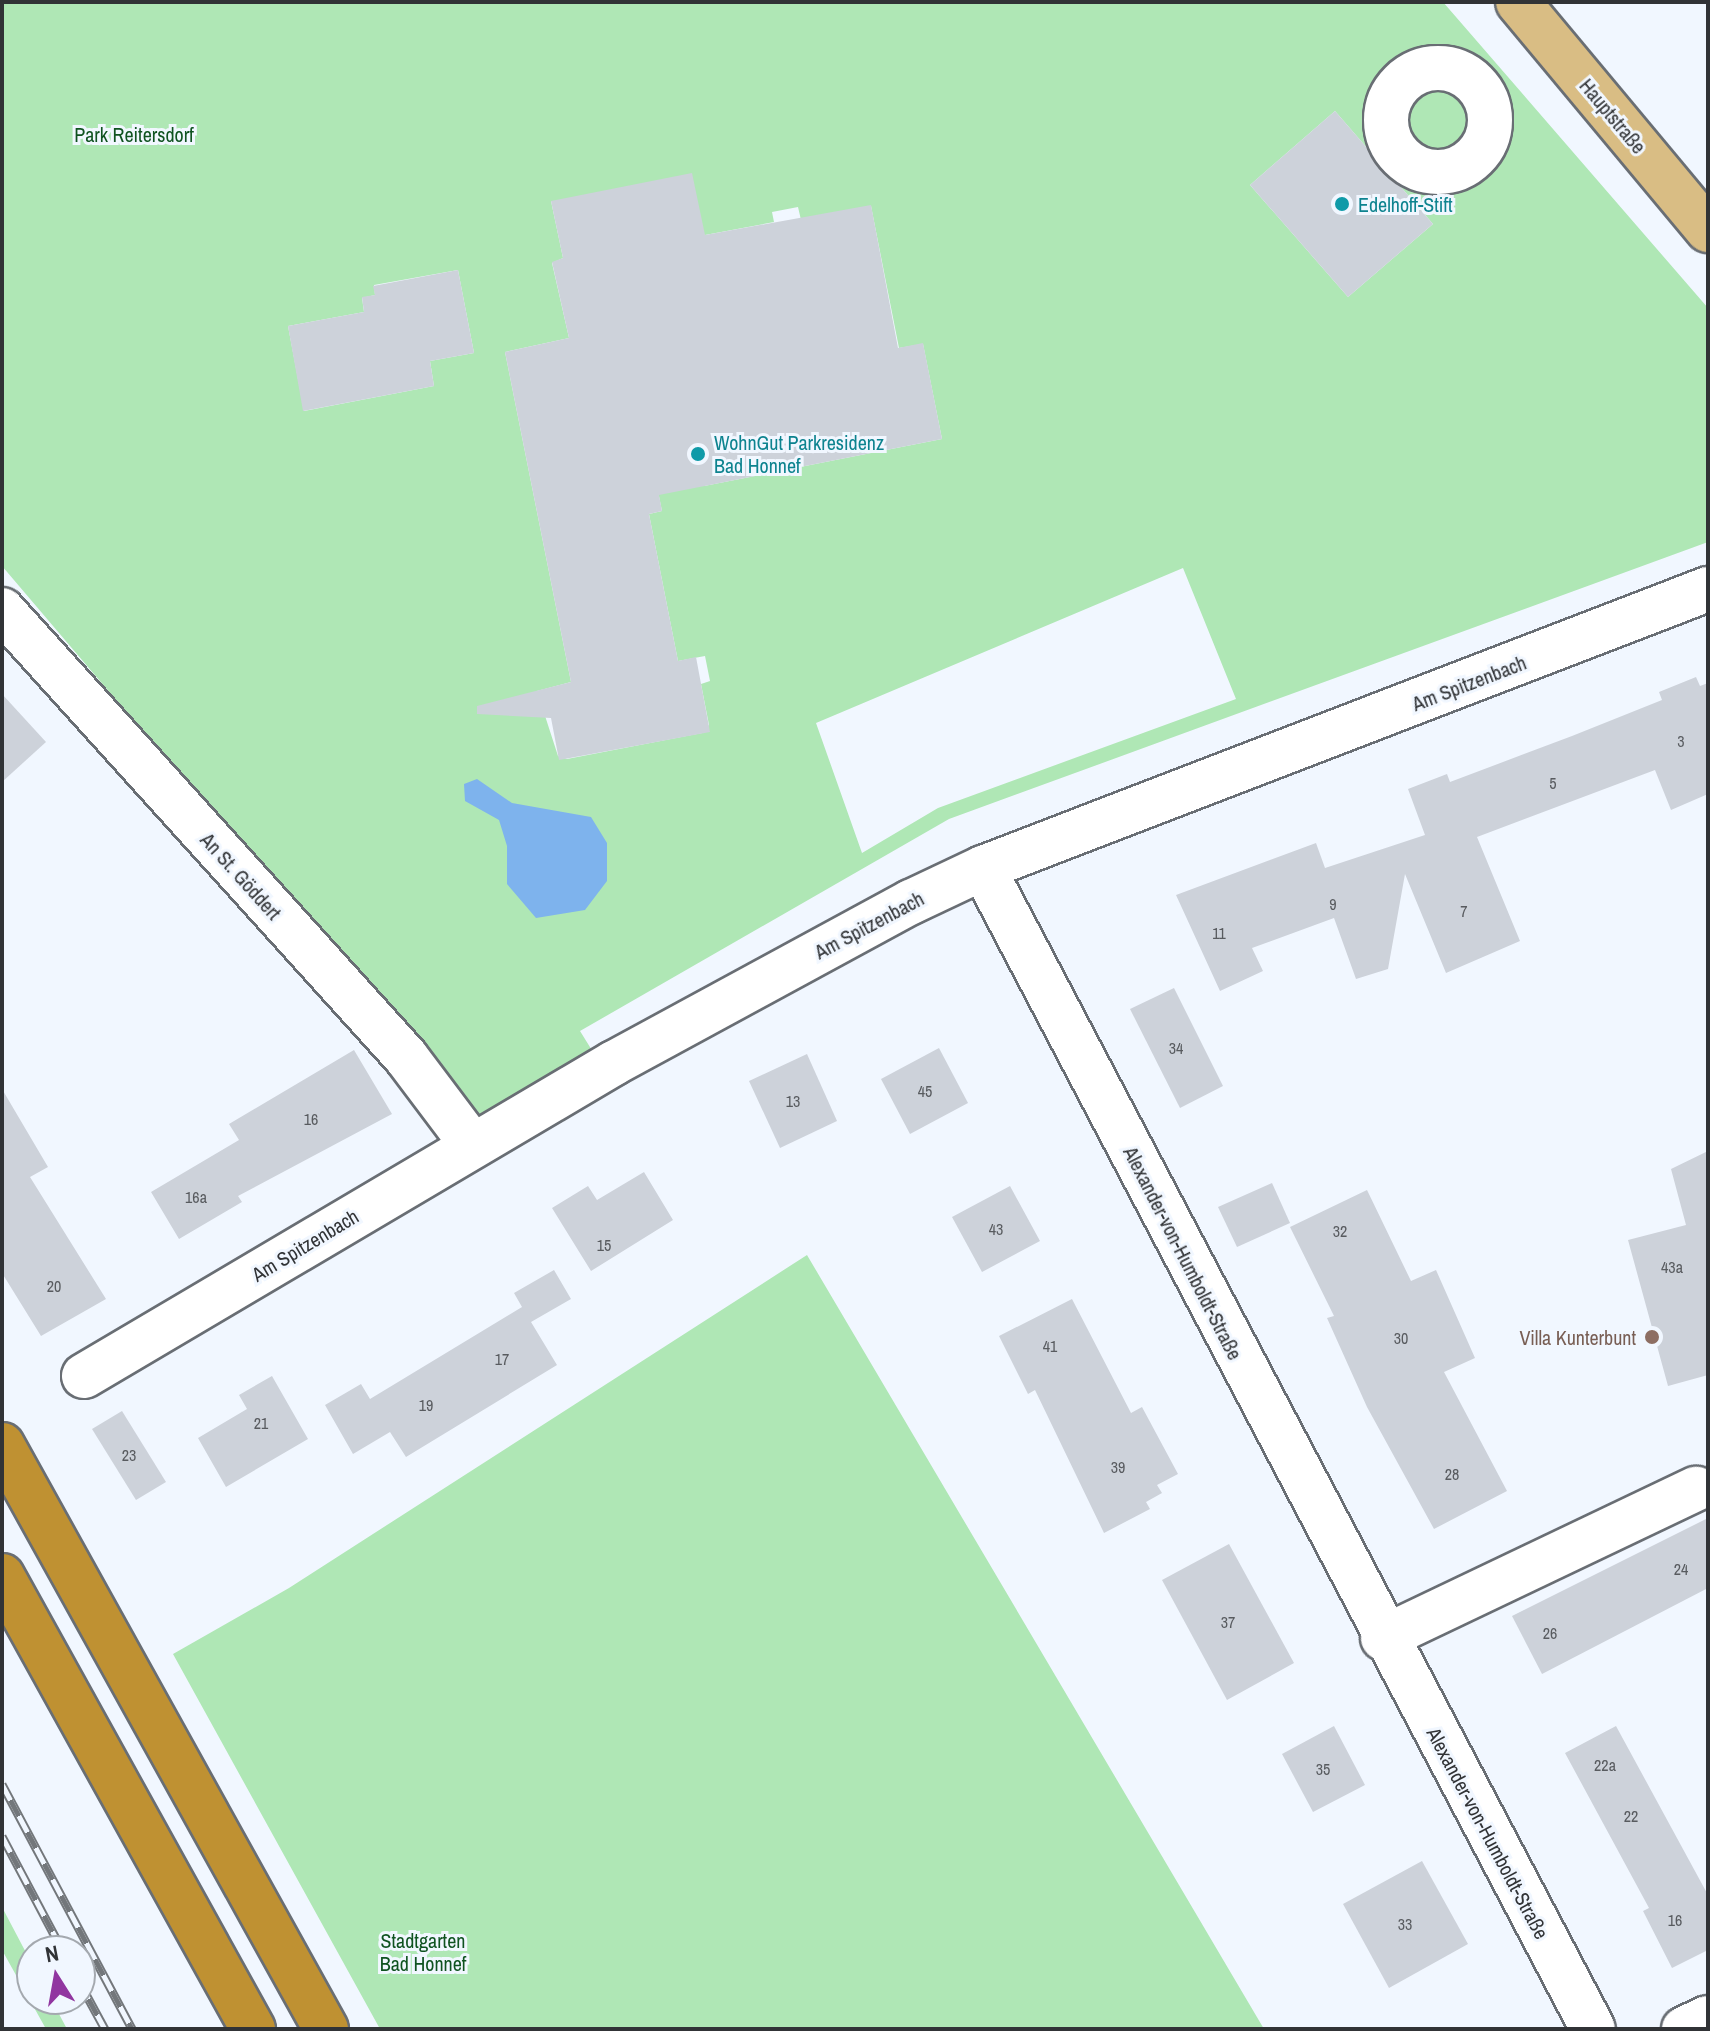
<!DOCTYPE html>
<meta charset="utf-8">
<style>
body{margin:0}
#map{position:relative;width:1710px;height:2031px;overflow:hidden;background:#f1f7ff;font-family:"Archivo Narrow",sans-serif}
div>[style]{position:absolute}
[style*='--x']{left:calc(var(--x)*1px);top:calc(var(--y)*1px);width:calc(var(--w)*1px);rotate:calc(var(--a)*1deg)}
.green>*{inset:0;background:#afe7b5}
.water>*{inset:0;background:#7eb3ed}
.building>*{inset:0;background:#cdd2da}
.roads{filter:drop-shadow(2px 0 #696e74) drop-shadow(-2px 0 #696e74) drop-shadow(0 2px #696e74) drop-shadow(0 -2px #696e74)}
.minor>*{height:44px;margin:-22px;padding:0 22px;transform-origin:22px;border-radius:22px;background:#fff}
.minor>.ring{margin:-22px;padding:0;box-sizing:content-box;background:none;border:44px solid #fff;border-radius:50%}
.major>*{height:44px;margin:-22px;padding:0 22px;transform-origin:22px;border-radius:22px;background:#d9bd84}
.highway>*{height:44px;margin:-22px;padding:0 22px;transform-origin:22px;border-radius:22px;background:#bf9132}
.rail>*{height:9px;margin-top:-4.5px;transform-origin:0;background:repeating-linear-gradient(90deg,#f1f7ff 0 18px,#73777b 0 36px);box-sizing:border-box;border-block:2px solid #73777b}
.dots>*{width:22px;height:22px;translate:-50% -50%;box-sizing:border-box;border:4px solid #f1f7ff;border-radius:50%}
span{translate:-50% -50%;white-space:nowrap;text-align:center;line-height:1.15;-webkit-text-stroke:6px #f1f7ff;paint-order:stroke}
.number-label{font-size:16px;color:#585b5f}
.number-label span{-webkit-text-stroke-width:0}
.street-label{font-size:20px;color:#313336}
.park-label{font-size:20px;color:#0f5320}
.culture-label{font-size:20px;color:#0d838f}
.left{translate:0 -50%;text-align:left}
.education-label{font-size:20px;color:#785e54}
.right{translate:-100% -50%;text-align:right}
.frame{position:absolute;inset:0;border:4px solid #313336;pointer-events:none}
.north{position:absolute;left:16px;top:1935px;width:80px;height:80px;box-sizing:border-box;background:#f1f7ff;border:2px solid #a4a9af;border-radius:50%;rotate:349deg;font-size:22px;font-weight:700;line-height:32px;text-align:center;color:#313336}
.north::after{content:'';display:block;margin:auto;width:28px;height:36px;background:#9136a0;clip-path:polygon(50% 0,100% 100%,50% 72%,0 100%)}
</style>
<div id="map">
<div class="green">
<div style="clip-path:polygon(evenodd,2px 2px,1443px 2px,1708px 308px,1708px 542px,949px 819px,580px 1031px,598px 1060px,477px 1124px,2px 566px,2px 2px,1335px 111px,1433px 224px,1348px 297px,1250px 185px,1335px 111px,2px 2px,551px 201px,705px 235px,774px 222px,772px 212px,798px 207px,801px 220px,871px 206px,899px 348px,923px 344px,942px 439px,704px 486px,655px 477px,662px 511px,649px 514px,678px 661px,705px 656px,710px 681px,701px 684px,709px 725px,702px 733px,567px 759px,558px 756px,537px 691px,571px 682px,505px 352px,569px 338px,552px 263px,563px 258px,551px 201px,2px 2px,458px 270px,474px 353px,430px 361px,434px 386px,304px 411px,288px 326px,364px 312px,362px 298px,375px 295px,374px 285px,458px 270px,2px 2px,1183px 568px,1236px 699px,938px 808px,862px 853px,816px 723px,1183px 568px)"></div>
<div style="clip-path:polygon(807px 1255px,1264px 2029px,380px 2029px,173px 1654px,289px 1588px)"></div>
<div style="clip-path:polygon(2px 1907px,32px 1964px,32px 1999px,51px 1999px,67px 2029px,46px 2029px,2px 1950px)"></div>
</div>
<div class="water">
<div style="clip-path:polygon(477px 779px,512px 803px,591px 817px,607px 843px,607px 881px,585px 910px,536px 918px,507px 884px,507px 846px,499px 820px,465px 801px,464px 784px)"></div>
</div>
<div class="building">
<div style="clip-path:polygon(1335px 111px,1433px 224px,1348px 297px,1250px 185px)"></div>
<div style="clip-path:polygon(692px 173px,705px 235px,871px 205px,898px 348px,923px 343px,942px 439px,659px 495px,662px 511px,649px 514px,678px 661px,696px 657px,710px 732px,559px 760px,551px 718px,477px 714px,477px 706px,571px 682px,505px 352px,569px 338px,552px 262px,563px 258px,551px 201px)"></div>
<div style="clip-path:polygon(458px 270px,474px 353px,430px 361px,434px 386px,303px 411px,288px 326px,364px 312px,362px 297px,375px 295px,373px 286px)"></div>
<div style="clip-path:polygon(1696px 677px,1700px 686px,1708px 683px,1708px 794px,1671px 810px,1655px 770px,1477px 837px,1520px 941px,1446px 973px,1405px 874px,1388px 969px,1356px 979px,1334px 918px,1252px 948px,1263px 971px,1220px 991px,1176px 895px,1316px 843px,1325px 868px,1425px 835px,1408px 789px,1447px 774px,1450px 782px,1572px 736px,1662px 700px,1659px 692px)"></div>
<div style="clip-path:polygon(2px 694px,46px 742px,2px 782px)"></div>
<div style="clip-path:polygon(1174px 988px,1223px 1086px,1180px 1108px,1130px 1009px)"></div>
<div style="clip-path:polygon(939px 1048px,968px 1103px,910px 1134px,881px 1079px)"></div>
<div style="clip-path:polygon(354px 1050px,392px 1114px,238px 1196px,242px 1202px,179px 1239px,151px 1192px,239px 1140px,229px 1124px)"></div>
<div style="clip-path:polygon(807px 1054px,837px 1121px,780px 1148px,749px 1081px)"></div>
<div style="clip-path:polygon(2px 1089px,48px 1167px,30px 1177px,106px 1299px,41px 1336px,2px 1273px)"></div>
<div style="clip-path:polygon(1708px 1151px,1708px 1375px,1668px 1386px,1628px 1240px,1686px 1225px,1671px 1169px)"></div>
<div style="clip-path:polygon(644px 1172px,673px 1220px,591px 1271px,552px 1208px,588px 1186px,597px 1200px)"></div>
<div style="clip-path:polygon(1272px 1183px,1290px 1223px,1237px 1247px,1218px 1207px)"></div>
<div style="clip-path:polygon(1010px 1186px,1040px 1241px,982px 1272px,952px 1217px)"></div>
<div style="clip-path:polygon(1367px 1190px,1411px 1281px,1436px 1270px,1475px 1358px,1444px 1372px,1507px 1491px,1434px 1529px,1367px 1407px,1327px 1318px,1334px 1316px,1290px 1227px)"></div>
<div style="clip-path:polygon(554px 1270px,571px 1299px,531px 1322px,557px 1365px,406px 1457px,390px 1432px,353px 1454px,325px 1405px,361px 1384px,370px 1399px,522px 1307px,526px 1314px,514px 1293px)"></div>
<div style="clip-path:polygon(1072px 1299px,1131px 1413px,1142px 1407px,1178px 1474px,1157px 1485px,1162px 1493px,1146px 1502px,1150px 1509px,1104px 1533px,1035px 1390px,1028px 1394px,999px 1336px)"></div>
<div style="clip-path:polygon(272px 1376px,308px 1439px,226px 1487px,198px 1438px,247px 1409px,239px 1395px)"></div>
<div style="clip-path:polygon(122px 1411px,166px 1482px,136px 1500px,92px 1429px)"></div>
<div style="clip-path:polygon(1708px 1518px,1708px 1588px,1542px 1674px,1512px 1616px)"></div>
<div style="clip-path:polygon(1229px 1544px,1294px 1663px,1227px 1700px,1162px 1580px)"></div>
<div style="clip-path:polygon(1334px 1726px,1365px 1785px,1313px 1812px,1282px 1754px)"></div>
<div style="clip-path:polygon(1616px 1726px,1708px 1895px,1708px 1950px,1672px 1968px,1643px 1911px,1649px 1908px,1565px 1753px)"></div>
<div style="clip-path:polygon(1422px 1861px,1468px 1944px,1389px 1988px,1343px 1904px)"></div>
</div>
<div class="roads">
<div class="minor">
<div class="ring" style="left:1386px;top:68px;width:60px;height:60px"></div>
<div style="--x:2;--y:610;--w:603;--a:47.89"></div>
<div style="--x:406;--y:1057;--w:111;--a:53"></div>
<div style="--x:983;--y:868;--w:1311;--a:62.28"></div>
<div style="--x:84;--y:1376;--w:616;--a:-30.56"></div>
<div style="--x:614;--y:1063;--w:338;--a:-28.5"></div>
<div style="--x:911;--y:902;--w:80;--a:-25.3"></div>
<div style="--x:983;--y:868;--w:777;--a:-21.05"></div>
<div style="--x:1383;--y:1638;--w:347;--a:-25.5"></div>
<div style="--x:1684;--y:2029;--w:26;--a:-25"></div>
</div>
<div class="major">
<div style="--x:1518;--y:2;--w:297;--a:50.2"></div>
</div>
<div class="highway">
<div style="--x:2;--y:1445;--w:668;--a:60.98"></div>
<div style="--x:2;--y:1576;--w:518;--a:61.01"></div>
</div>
</div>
<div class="rail">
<div style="--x:2;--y:1784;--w:277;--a:62"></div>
<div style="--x:2;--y:1836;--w:130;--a:62.1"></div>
<div style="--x:80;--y:1983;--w:52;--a:61.5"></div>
</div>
<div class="dots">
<div style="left:1342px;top:204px;background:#0f9aa8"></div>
<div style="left:698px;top:454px;background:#0f9aa8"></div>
<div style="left:1652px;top:1337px;background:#8d6e63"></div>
</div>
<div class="number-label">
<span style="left:1681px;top:741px">3</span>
<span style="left:1553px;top:783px">5</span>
<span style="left:1333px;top:904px">9</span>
<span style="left:1464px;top:911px">7</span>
<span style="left:1219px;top:933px">11</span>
<span style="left:1176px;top:1048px">34</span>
<span style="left:925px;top:1091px">45</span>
<span style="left:793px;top:1101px">13</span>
<span style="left:311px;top:1119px">16</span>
<span style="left:196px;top:1197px">16a</span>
<span style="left:996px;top:1229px">43</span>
<span style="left:1340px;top:1231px">32</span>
<span style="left:604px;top:1245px">15</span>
<span style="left:1672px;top:1267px">43a</span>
<span style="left:54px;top:1286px">20</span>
<span style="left:1401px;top:1338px">30</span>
<span style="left:1050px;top:1346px">41</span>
<span style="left:502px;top:1359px">17</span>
<span style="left:426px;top:1405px">19</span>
<span style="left:261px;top:1423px">21</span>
<span style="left:129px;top:1455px">23</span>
<span style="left:1118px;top:1467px">39</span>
<span style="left:1452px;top:1474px">28</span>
<span style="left:1681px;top:1569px">24</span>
<span style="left:1228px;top:1622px">37</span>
<span style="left:1550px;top:1633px">26</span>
<span style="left:1605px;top:1765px">22a</span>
<span style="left:1323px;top:1769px">35</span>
<span style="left:1631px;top:1816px">22</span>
<span style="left:1675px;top:1920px">16</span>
<span style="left:1405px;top:1924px">33</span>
</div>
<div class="street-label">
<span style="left:1613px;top:116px;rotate:50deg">Hauptstraße</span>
<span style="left:1469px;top:683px;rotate:-21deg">Am Spitzenbach</span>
<span style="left:241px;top:876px;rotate:48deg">An St. Göddert</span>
<span style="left:869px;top:925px;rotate:-28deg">Am Spitzenbach</span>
<span style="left:305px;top:1245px;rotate:-31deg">Am Spitzenbach</span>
<span style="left:1183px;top:1253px;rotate:63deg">Alexander-von-Humboldt-Straße</span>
<span style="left:1488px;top:1833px;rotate:62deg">Alexander-von-Humboldt-Straße</span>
</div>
<div class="park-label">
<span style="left:134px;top:134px">Park Reitersdorf</span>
<span style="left:423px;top:1952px">Stadtgarten<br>Bad Honnef</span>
</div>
<div class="culture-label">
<span class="left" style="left:1358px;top:204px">Edelhoff-Stift</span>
<span class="left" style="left:714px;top:454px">WohnGut Parkresidenz<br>Bad Honnef</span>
</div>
<div class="education-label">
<span class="right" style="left:1636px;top:1337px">Villa Kunterbunt</span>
</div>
<div class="frame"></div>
<div class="north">N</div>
</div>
